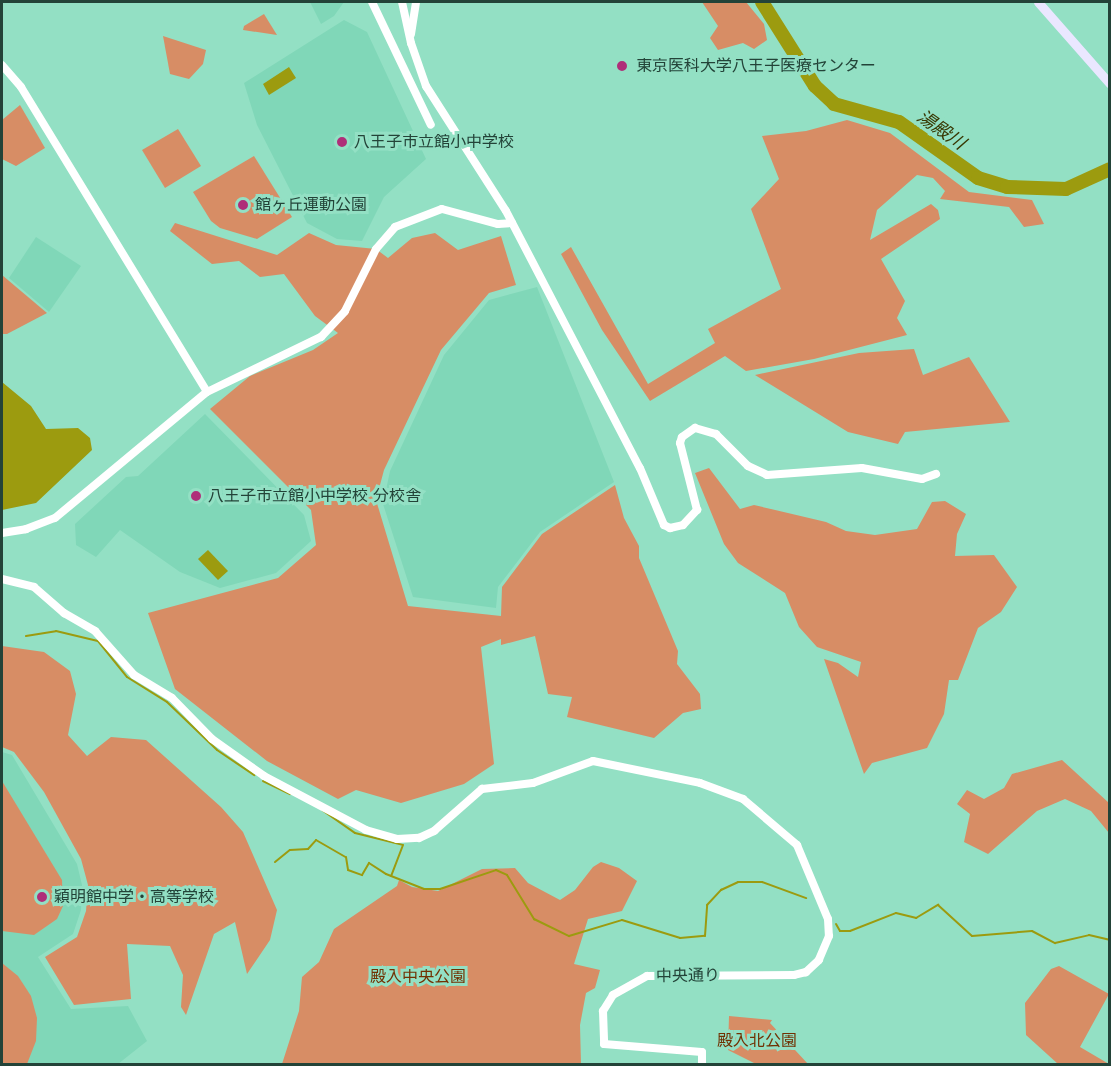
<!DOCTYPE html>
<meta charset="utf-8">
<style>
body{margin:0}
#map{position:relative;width:1111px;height:1066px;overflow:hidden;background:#93e0c4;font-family:"DejaVu Sans","Noto Sans JP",sans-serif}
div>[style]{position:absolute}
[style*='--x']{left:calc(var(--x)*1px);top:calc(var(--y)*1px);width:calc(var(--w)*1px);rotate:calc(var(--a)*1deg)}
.built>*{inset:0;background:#80d7b8}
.green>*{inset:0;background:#d78d65}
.water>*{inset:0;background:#9c9b0f}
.stream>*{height:2px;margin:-1px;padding:0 1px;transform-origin:1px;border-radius:1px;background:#9c9b0f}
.river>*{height:14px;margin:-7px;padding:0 7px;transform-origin:7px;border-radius:7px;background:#9c9b0f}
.tertiary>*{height:8px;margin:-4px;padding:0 4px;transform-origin:4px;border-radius:4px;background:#fff}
.secondary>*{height:9px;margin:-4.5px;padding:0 4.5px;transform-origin:4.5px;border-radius:4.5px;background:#eae7ff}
.dots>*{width:16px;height:16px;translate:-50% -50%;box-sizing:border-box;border:3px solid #93e0c4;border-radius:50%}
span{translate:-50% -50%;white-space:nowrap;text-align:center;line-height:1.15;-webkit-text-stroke:6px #93e0c4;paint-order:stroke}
.poi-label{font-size:16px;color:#234338}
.left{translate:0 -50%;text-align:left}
.street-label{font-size:16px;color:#234338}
.park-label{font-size:16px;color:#713103}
.water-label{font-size:18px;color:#383703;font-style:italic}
.frame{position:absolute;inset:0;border:3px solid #234338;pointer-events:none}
</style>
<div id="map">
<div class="built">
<div style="clip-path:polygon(310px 2px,344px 2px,334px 16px,321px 24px)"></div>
<div style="clip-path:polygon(344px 20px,367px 32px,426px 159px,384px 197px,362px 241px,337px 239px,307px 223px,257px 125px,244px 83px)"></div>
<div style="clip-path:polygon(36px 237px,81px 266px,49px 312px,9px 278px)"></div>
<div style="clip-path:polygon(537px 287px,614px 482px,540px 532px,498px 587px,496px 608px,413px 597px,383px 504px,390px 471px,444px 355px,489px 300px)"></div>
<div style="clip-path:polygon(205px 414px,304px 515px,311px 541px,276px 573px,220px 588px,180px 572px,120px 530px,96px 557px,76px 545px,75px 524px,126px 477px,138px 476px)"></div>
<div style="clip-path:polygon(2px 752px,12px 755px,77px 864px,82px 885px,81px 910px,73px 934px,38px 957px,71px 1009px,128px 1006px,147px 1041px,118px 1064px,2px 1064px)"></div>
</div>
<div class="green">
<div style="clip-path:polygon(702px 2px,746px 2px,764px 24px,767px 40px,754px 49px,743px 43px,718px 50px,710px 38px,718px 26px)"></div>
<div style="clip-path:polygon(264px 14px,277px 35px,243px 30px,244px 26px)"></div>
<div style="clip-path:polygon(163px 36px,206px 50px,203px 64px,189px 79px,170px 74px)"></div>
<div style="clip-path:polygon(20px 105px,45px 148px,16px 166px,2px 159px,2px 120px)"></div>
<div style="clip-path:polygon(847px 120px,890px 133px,969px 192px,1032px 200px,1044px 224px,1024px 227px,1009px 207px,940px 199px,945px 191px,933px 178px,917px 175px,877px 210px,870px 240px,931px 204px,938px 210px,940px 219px,881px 259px,905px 301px,897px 318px,907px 335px,814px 359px,746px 371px,725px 356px,650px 401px,602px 330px,561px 254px,571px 247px,648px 384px,715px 343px,708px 329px,781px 289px,751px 209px,779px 179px,762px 136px,806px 131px)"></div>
<div style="clip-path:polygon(178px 129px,201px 166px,165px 188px,142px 150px)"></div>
<div style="clip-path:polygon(254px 156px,292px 217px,257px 239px,220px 228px,211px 221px,193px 192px)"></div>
<div style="clip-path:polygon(175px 223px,277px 255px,309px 233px,336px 245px,376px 249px,388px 258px,412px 238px,435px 233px,458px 250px,501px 236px,516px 285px,489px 293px,441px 350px,384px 470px,376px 500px,408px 606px,501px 616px,502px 587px,542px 534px,615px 485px,624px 518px,639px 546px,639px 558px,678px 651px,677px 664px,700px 694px,701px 709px,683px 713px,654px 738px,567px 717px,572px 697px,548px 694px,535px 636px,501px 645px,501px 639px,481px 647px,494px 764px,464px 784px,401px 803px,356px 790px,338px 799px,267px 761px,175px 689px,148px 613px,278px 578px,316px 545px,311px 510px,210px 409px,250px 376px,313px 350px,338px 333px,315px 316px,284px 274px,260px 277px,239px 261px,212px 264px,170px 231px)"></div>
<div style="clip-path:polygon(2px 275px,47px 313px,7px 334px,2px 334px)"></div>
<div style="clip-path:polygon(914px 349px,923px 375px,969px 357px,1010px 422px,905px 432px,898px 444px,848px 432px,755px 375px,859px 353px)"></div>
<div style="clip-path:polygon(709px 468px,740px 509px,754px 505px,826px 522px,846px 531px,875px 535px,917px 529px,932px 502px,945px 501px,966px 514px,957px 534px,955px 556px,994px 555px,1017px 587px,1001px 612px,978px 628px,958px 680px,949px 680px,944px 714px,927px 748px,872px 763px,864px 774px,824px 659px,838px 663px,858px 677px,861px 662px,817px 647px,799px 627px,785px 593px,738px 563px,724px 544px,695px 473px)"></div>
<div style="clip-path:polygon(2px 646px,44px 652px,70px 671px,76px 694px,68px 735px,87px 756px,111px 737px,146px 740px,221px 807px,243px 832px,277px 910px,270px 940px,247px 974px,235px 922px,214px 934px,186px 1015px,181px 1007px,183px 975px,170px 946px,127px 944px,131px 999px,74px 1005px,45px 957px,77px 937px,86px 911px,88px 885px,81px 859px,44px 792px,14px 752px,2px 747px)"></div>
<div style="clip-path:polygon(1062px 760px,1109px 803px,1109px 833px,1091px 811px,1065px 799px,1037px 811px,988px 854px,964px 842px,970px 814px,957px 804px,967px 790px,984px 799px,1004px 788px,1012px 774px)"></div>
<div style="clip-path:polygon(2px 781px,62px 880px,63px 906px,57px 919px,34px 935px,2px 931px)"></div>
<div style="clip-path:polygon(601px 862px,619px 868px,637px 881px,622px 911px,588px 919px,574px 964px,600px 970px,595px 988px,586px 993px,580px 1025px,581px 1064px,282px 1064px,299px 1011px,302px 977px,319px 962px,334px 929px,397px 886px,399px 880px,412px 887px,438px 891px,482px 869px,515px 868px,528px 883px,560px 900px,575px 890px,593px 867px)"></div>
<div style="clip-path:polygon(2px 963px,18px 976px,31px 996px,37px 1018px,36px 1041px,27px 1064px,2px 1064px)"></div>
<div style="clip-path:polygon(1059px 966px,1109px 994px,1080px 1047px,1109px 1064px,1058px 1064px,1026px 1035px,1025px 1003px,1051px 969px)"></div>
<div style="clip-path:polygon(729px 1016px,772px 1020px,770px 1023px,808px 1064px,756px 1064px,728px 1050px)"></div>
</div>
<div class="water">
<div style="clip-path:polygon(289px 67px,296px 78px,269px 95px,263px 84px)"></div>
<div style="clip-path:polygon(2px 382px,31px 406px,46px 429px,78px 428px,90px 438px,92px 450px,36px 503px,2px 510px)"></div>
<div style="clip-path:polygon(208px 550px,228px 571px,218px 580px,198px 559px)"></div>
</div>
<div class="stream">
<div style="--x:26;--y:636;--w:30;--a:-9"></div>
<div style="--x:56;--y:631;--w:43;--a:13.4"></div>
<div style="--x:98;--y:641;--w:46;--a:51.1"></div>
<div style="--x:127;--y:677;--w:47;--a:32"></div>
<div style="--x:167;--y:702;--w:69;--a:43.8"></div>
<div style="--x:217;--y:750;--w:45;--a:34"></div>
<div style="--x:263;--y:781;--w:30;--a:26"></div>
<div style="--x:322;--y:810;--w:40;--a:34.9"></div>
<div style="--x:355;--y:833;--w:49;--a:14"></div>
<div style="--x:403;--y:845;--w:33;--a:111"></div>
<div style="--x:275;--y:862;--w:19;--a:-39"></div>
<div style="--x:290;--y:850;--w:18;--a:-3"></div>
<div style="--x:308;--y:849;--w:12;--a:-48"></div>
<div style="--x:316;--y:840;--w:34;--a:30"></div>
<div style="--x:346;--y:857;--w:13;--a:81"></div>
<div style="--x:348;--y:870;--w:15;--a:20"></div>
<div style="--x:362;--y:875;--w:14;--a:-60"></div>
<div style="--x:369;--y:863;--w:20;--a:33"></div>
<div style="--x:386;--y:874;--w:41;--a:21.5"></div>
<div style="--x:424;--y:889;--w:16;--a:0"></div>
<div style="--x:440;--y:889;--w:59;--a:-18.7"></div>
<div style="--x:496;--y:870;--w:12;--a:24"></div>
<div style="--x:507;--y:875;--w:52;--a:58.5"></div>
<div style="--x:534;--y:919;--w:39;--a:26"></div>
<div style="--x:569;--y:936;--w:55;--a:-16.8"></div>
<div style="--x:622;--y:920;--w:61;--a:17.2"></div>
<div style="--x:680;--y:938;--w:25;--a:-5"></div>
<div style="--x:705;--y:936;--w:31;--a:-86"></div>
<div style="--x:707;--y:905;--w:21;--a:-47"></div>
<div style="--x:721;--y:890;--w:19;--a:-25"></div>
<div style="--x:738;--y:882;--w:24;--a:0"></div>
<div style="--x:762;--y:882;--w:47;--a:20"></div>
<div style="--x:836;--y:924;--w:8;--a:60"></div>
<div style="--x:840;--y:931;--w:10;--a:0"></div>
<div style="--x:850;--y:931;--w:49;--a:-21.4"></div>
<div style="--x:896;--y:913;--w:21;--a:14"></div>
<div style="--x:916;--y:918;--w:26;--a:-31"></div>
<div style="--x:938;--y:905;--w:46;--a:42.4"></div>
<div style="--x:972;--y:936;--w:60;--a:-4.8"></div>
<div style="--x:1032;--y:931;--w:26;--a:28"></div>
<div style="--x:1055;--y:943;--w:35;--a:-13"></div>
<div style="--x:1089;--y:935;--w:22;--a:13"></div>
</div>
<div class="river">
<div style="--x:762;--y:2;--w:99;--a:57.8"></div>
<div style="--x:815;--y:86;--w:26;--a:43"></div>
<div style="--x:834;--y:104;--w:67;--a:15.5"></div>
<div style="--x:899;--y:122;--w:97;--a:35.3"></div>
<div style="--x:978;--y:178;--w:30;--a:17"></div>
<div style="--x:1007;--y:187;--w:59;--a:1.9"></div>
<div style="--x:1066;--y:189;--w:48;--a:-24.4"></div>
</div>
<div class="tertiary">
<div style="--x:372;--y:2;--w:136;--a:64.4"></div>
<div style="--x:402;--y:2;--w:42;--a:77.6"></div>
<div style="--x:411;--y:43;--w:46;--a:70.8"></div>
<div style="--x:426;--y:86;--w:148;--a:57.4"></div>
<div style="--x:506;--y:211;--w:290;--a:62.5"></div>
<div style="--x:640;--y:468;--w:62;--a:67.2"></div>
<div style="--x:664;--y:525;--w:7;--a:27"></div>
<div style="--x:670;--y:528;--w:13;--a:-13"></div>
<div style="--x:683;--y:525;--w:21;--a:-47"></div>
<div style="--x:697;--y:510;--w:69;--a:-104.2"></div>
<div style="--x:680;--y:443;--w:6;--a:-72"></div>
<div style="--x:682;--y:437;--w:16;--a:-35"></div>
<div style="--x:695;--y:428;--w:22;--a:16"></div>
<div style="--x:716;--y:434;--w:45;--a:45"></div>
<div style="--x:748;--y:466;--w:21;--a:25"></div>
<div style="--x:767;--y:475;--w:95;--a:-4.2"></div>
<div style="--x:862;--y:468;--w:61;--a:10.4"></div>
<div style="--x:922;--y:479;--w:15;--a:-20"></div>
<div style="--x:411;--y:34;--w:32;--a:-81"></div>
<div style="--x:2;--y:65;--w:29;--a:49"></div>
<div style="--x:21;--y:87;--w:357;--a:58.6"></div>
<div style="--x:2;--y:533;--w:24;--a:-9"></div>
<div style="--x:26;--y:529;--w:31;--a:-21"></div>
<div style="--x:55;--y:518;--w:197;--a:-39.7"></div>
<div style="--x:207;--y:392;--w:127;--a:-25.8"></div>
<div style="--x:321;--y:337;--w:35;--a:-47"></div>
<div style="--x:345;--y:311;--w:69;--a:-63.4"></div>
<div style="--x:376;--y:249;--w:29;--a:-49"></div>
<div style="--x:395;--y:227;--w:50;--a:-21"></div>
<div style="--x:442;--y:209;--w:58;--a:15"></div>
<div style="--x:498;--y:224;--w:14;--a:-4"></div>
<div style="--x:2;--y:579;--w:33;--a:14"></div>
<div style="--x:34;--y:587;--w:40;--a:41"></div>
<div style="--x:64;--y:613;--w:36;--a:30"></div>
<div style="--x:95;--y:631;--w:59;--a:48.4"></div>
<div style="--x:134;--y:675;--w:44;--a:31.2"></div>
<div style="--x:172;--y:698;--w:57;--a:45.7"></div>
<div style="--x:212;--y:739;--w:64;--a:35.4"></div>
<div style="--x:264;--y:776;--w:115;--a:27.9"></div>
<div style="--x:366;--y:830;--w:32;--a:16"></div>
<div style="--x:397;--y:839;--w:22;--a:-3"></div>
<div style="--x:419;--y:838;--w:17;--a:-25"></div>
<div style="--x:434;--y:831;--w:64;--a:-41.2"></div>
<div style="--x:482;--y:789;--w:51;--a:-6.7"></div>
<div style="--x:533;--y:783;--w:64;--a:-20.1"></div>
<div style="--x:593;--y:761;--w:109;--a:11.6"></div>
<div style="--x:700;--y:783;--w:46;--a:20.4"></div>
<div style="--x:743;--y:799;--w:71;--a:40.4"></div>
<div style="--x:797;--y:845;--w:80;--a:67.3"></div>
<div style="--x:828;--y:919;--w:17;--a:87"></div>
<div style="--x:829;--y:936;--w:26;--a:113"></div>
<div style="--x:819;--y:960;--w:18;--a:137"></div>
<div style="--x:806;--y:972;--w:12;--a:166"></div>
<div style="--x:794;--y:975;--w:147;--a:179.6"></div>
<div style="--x:647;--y:976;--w:39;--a:151"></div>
<div style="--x:613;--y:995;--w:19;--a:122"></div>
<div style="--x:603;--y:1011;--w:33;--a:88"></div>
<div style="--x:604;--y:1044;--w:98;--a:4.7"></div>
<div style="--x:702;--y:1052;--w:12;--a:90"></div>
</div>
<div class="secondary">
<div style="--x:1038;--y:2;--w:109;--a:48.7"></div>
</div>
<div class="dots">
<div style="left:622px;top:66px;background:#af2e79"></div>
<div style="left:342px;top:142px;background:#af2e79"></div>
<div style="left:243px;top:205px;background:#af2e79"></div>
<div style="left:196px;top:496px;background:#af2e79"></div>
<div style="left:42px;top:897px;background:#af2e79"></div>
</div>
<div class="poi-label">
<span class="left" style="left:636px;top:66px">東京医科大学八王子医療センター</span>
<span class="left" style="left:354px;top:142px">八王子市立館小中学校</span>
<span class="left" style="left:255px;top:205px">館ヶ丘運動公園</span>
<span class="left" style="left:208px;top:496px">八王子市立館小中学校 分校舎</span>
<span class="left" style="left:54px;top:897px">穎明館中学・高等学校</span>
</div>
<div class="street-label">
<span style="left:688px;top:976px;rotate:-1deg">中央通り</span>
</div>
<div class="park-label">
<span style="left:418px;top:977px">殿入中央公園</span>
<span style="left:757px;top:1041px">殿入北公園</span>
</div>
<div class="water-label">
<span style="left:941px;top:130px;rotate:35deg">湯殿川</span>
</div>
<div class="frame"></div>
</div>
